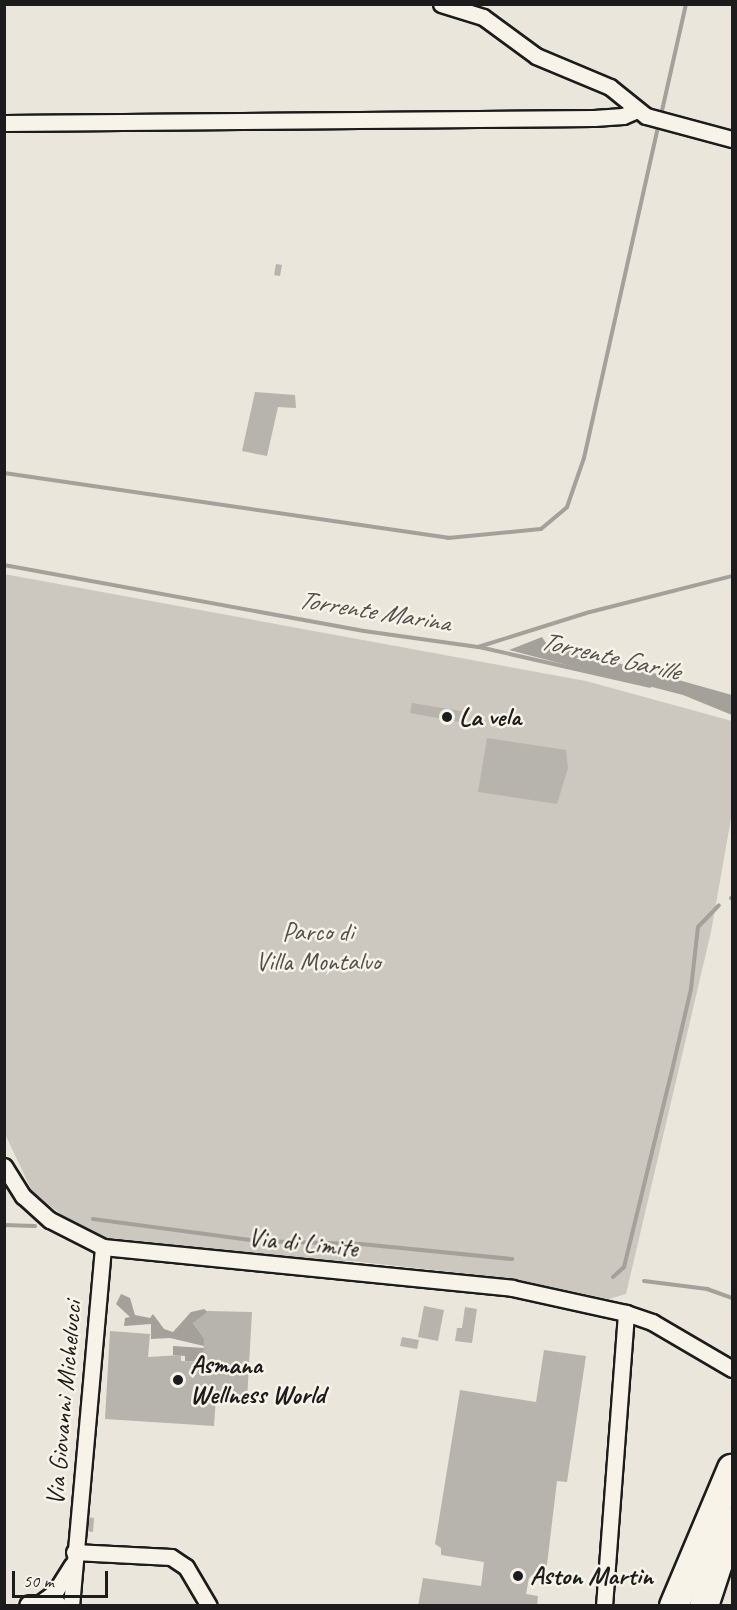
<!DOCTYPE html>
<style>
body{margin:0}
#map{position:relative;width:737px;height:1610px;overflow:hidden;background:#eae6dc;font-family:Caveat,sans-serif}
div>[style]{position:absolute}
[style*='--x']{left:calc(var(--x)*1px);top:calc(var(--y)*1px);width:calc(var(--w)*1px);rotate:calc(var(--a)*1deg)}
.green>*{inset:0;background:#ccc8c0}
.water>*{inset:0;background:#a3a19a}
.stream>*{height:4px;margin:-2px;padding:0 2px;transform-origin:2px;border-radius:2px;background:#a3a19a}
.building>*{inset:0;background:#b6b4ac}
.roads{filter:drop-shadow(2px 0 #1c1c1c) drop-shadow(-2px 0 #1c1c1c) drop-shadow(0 2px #1c1c1c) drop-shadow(0 -2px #1c1c1c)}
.street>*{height:15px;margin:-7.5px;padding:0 7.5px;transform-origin:7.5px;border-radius:7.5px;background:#f7f3e8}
.secondary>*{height:21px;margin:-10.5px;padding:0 10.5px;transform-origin:10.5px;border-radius:10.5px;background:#f7f3e8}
.highway>*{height:28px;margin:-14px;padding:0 14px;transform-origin:14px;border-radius:14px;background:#f7f3e8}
.dots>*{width:16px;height:16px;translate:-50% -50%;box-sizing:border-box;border:3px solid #f7f3e8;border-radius:50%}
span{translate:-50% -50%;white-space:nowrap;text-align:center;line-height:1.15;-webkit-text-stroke:5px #f7f3e8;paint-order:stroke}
.poi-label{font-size:26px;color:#1c1c1c;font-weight:700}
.left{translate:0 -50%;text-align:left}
.park-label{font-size:26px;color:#51504d}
.street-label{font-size:26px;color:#1c1c1c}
.water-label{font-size:27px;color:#52514e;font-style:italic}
.frame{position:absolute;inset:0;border:6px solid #1c1c1c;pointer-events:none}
.scale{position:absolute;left:12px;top:1571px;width:96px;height:27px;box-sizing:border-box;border:3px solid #1c1c1c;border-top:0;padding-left:8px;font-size:18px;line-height:21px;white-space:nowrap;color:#1c1c1c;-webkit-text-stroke:4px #f7f3e8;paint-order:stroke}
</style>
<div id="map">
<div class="green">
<div style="clip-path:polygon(4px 574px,586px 681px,732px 721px,732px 813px,711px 932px,626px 1294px,609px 1299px,514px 1279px,352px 1261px,266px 1260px,86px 1235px,32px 1191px,4px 1132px)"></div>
</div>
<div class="water">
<div style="clip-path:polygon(542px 637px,546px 643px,732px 695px,732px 715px,683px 695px,509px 650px)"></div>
<div style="clip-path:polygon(121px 1294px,130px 1298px,135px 1315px,150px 1318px,153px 1314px,164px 1329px,173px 1332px,191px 1312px,204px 1309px,209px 1313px,193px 1323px,204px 1338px,204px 1346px,170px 1338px,151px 1339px,151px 1324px,124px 1326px,125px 1318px,130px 1317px,116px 1304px)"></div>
<div style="clip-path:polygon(173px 1346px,204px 1348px,203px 1362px,185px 1361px,185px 1356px,173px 1355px)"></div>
</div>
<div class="stream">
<div style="--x:661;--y:115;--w:114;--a:-77.3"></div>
<div style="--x:4;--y:473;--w:449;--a:8.3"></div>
<div style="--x:448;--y:538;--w:93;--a:-5.5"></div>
<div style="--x:541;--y:529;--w:34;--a:-40"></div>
<div style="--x:567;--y:507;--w:52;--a:-70.9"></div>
<div style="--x:584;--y:458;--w:344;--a:-77.4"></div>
<div style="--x:4;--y:565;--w:366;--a:10.4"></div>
<div style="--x:364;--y:631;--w:115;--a:8"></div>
<div style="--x:478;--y:647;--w:117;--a:-17.4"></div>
<div style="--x:590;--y:612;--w:146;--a:-14.2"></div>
<div style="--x:479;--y:647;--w:175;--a:12.8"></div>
<div style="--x:731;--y:898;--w:1;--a:45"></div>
<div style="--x:93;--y:1219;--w:165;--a:7.6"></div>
<div style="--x:257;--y:1241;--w:104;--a:1.7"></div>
<div style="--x:361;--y:1244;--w:152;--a:5.7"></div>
<div style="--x:4;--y:1225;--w:31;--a:2"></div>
<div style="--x:613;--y:1277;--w:15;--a:-42"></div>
<div style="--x:624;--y:1267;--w:194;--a:-76.3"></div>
<div style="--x:670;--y:1079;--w:92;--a:-76.9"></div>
<div style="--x:691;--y:989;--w:62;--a:-83.6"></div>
<div style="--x:698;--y:927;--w:30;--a:-46"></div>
<div style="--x:644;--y:1281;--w:64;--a:7.2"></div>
<div style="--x:707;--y:1289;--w:27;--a:20"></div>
</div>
<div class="building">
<div style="clip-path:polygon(276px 264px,282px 265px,280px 276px,274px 275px)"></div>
<div style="clip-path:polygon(255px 392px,295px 395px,296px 408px,278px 407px,267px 456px,242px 451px)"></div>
<div style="clip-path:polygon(412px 703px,467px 712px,465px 723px,410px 713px)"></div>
<div style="clip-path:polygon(487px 738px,566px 750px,568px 768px,557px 804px,478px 792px)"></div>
<div style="clip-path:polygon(424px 1306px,444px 1310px,438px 1341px,418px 1337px)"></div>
<div style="clip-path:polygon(465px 1307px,477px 1309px,472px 1343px,455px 1341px,457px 1328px,462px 1328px)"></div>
<div style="clip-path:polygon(208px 1311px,252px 1312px,247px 1400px,216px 1398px,214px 1426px,105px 1419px,110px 1331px,150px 1334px,148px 1357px,181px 1355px,181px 1361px,203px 1362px,204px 1338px,193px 1323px)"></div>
<div style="clip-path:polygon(402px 1337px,419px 1340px,417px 1349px,400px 1346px)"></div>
<div style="clip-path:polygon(544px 1350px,586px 1356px,567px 1482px,557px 1481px,546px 1573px,536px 1572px,529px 1578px,526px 1594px,538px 1596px,537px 1606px,418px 1606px,423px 1578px,481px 1586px,484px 1562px,441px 1555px,441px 1548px,435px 1544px,460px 1390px,536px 1402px)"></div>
<div style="clip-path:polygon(87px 1517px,94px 1518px,93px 1532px,86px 1531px)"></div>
</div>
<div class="roads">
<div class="street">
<div style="--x:441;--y:4;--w:44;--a:17.2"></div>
<div style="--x:483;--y:17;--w:66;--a:36.3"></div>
<div style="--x:536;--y:56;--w:80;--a:22.7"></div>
<div style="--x:610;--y:87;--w:46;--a:38.9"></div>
<div style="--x:646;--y:116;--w:89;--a:15"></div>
<div style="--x:4;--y:123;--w:590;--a:-0.49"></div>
<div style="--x:594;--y:118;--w:29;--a:-4"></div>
<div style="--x:623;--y:116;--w:15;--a:-23"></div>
<div style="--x:4;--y:1166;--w:36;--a:58"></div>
<div style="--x:23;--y:1196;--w:36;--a:42"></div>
<div style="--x:50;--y:1220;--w:59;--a:27"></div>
<div style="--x:103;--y:1247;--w:411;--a:5.7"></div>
<div style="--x:512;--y:1288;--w:117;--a:12.4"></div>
<div style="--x:626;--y:1313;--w:28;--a:19"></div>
<div style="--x:652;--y:1322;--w:93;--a:30.4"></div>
<div style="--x:74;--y:1552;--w:97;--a:3"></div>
<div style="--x:171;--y:1557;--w:18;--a:34"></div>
<div style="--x:186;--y:1567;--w:45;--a:59.5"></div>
<div style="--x:40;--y:1603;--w:19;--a:-36"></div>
<div style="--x:55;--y:1592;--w:32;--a:-58"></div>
<div style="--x:71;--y:1606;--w:360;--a:-84.9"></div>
<div style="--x:604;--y:1606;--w:294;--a:-85.7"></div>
</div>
<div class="secondary">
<div style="--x:30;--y:1606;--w:26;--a:0"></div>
</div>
<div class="highway">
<div style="--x:674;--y:1606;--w:149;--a:-67.1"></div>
<div style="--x:704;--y:1606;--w:89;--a:-71.8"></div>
</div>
</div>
<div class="dots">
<div style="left:447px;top:717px;background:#1c1c1c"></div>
<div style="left:178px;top:1380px;background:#1c1c1c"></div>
<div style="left:518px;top:1576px;background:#1c1c1c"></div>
</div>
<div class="poi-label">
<span class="left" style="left:459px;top:717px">La vela</span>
<span class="left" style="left:190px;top:1380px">Asmana<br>Wellness World</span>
<span class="left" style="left:530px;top:1576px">Aston Martin</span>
</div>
<div class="park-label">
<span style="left:318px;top:947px">Parco di<br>Villa Montalvo</span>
</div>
<div class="street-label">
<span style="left:303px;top:1243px;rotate:6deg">Via di Limite</span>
<span style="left:64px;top:1403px;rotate:-85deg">Via Giovanni Michelucci</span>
</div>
<div class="water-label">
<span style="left:374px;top:611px;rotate:9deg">Torrente Marina</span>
<span style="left:610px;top:656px;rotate:13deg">Torrente Garille</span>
</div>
<div class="frame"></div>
<div class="scale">50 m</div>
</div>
